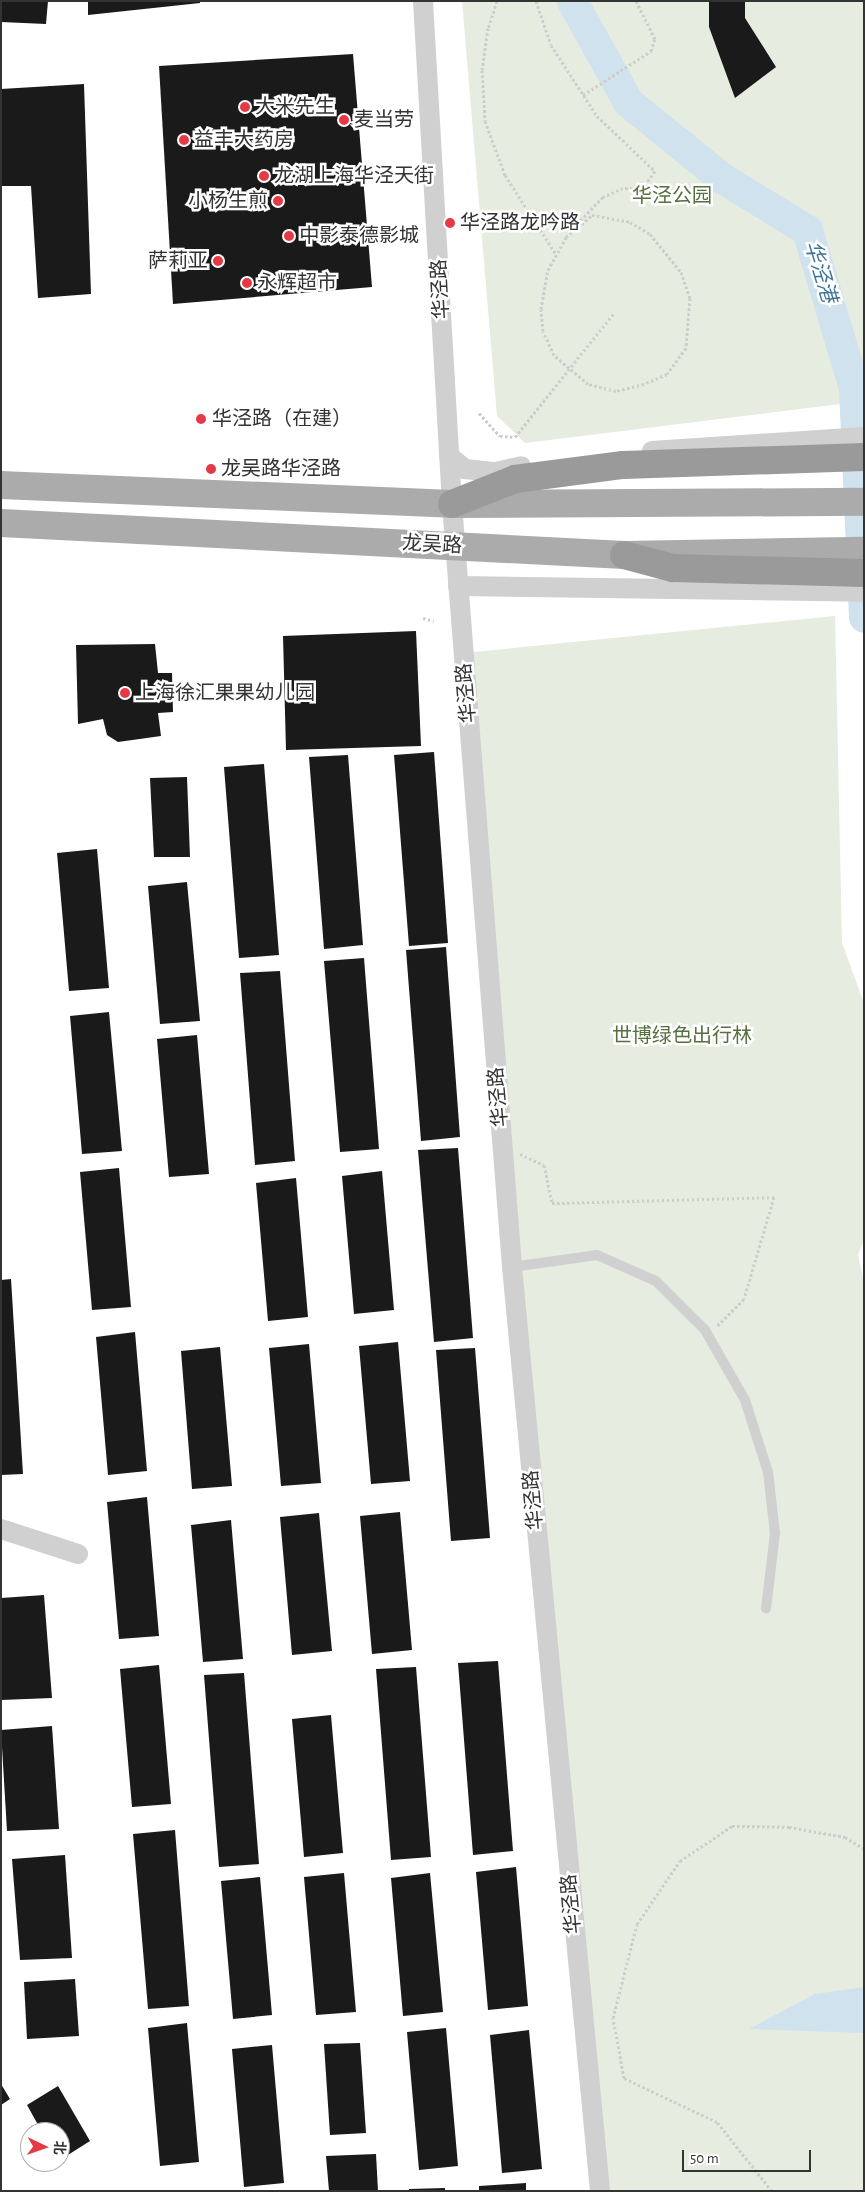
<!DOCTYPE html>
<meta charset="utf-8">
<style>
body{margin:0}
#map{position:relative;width:865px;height:2192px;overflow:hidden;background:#fff;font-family:"Alegreya Sans","Noto Sans SC",sans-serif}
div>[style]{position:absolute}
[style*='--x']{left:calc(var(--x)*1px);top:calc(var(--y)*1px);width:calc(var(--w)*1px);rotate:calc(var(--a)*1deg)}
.green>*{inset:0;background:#e6ecdf}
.water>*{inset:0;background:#cfe2ee}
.river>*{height:31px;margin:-15.5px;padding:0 15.5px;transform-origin:15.5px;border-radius:15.5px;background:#cfe2ee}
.building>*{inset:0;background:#1a1a1a}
.path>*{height:3px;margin-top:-1.5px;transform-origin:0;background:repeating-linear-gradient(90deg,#cdcdcd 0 2.5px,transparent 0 5px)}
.service>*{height:10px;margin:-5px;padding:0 5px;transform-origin:5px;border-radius:5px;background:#d0d0d0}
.minor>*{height:20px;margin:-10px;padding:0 10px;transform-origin:10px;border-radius:10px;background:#d0d0d0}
.primary>*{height:28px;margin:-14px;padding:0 14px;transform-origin:14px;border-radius:14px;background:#ababab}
.motorway>*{height:28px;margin:-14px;padding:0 14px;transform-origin:14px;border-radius:14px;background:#9a9a9a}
.dots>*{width:14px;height:14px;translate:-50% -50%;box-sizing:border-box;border:2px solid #fff;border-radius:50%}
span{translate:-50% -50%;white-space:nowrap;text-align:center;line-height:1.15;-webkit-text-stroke:5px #fff;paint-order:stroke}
.poi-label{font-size:20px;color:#333}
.left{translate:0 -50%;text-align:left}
.right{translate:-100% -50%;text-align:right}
.park-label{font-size:20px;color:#56703f}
.street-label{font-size:20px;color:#333}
.water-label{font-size:21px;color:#3f7597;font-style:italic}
.frame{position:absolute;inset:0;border:2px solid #333;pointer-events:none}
.north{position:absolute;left:20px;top:2122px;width:50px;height:50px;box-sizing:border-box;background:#fff;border:1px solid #adadad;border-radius:50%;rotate:93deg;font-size:14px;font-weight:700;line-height:20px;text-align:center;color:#333}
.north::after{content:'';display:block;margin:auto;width:18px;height:22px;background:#e63946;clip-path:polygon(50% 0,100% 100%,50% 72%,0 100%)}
.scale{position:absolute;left:682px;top:2150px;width:129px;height:22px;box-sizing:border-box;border:2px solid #333;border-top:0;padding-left:6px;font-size:15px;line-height:18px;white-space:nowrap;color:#333;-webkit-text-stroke:4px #fff;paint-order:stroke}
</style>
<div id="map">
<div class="green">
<div style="clip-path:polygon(462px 1px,864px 1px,864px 401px,525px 443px,497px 416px)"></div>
<div style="clip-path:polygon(835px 616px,842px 943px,864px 1003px,864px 1240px,858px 1255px,864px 1282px,864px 2191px,602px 2191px,464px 653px)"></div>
</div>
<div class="water">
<div style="clip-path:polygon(864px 1987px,864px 2033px,749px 2029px,815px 1994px)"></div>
</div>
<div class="river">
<div style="--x:572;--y:1;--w:115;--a:61"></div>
<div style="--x:628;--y:102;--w:121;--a:39"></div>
<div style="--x:722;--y:178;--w:100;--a:31.5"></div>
<div style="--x:807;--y:230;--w:165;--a:73.4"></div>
<div style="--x:854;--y:388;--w:229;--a:87.5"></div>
</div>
<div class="building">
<div style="clip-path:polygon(1px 1px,48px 1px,46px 24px,1px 22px)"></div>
<div style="clip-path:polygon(88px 1px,200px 1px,200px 3px,88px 15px)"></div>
<div style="clip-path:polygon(709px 1px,745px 1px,745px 18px,776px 67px,735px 98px,709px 27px)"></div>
<div style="clip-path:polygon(353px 54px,372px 287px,173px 304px,159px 66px)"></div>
<div style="clip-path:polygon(84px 84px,91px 294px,38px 298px,31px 186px,1px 186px,1px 89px)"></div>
<div style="clip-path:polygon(416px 631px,421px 746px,286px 750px,283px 636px)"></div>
<div style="clip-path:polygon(155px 644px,158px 673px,172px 673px,173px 712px,158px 713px,161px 736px,118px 742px,107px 735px,103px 719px,78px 724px,76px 645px)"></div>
<div style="clip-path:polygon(434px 752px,448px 943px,409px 946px,394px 755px)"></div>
<div style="clip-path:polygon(348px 755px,363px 945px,324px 949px,309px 757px)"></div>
<div style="clip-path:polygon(264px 764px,279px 955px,239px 958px,224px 767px)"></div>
<div style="clip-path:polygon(187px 777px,190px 857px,154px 857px,150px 778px)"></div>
<div style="clip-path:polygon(97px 849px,109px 988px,69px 991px,57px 853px)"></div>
<div style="clip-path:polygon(187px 882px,200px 1021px,160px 1024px,148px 886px)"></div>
<div style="clip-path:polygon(446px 947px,460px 1137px,421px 1141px,406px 950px)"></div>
<div style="clip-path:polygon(364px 958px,379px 1149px,340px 1152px,324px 961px)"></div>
<div style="clip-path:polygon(280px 971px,295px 1161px,255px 1165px,240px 973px)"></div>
<div style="clip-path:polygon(109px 1012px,122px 1151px,82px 1154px,70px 1016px)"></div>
<div style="clip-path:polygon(197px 1035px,209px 1174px,169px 1177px,157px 1039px)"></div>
<div style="clip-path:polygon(458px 1148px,473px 1338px,434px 1342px,418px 1150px)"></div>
<div style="clip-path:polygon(119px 1168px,131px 1307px,92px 1310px,80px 1172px)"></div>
<div style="clip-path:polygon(382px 1171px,394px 1310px,354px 1314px,342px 1176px)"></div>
<div style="clip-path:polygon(296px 1178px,308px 1317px,268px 1321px,256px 1183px)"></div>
<div style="clip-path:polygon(11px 1279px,23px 1474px,1px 1475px,1px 1280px)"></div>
<div style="clip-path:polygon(135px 1332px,147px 1471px,108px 1475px,96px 1337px)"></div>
<div style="clip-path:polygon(398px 1342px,410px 1481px,371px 1484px,359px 1346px)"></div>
<div style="clip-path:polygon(309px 1344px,321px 1483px,281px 1486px,269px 1348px)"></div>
<div style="clip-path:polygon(220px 1347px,232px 1486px,192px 1489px,181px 1351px)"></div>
<div style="clip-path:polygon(475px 1348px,490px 1538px,451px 1541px,436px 1350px)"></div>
<div style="clip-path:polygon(147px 1497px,159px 1636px,119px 1639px,107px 1502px)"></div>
<div style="clip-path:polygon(400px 1512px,412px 1650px,372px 1654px,360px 1516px)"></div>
<div style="clip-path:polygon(319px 1513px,332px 1651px,292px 1655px,280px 1517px)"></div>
<div style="clip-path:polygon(231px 1520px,243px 1659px,203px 1662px,191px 1525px)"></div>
<div style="clip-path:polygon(44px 1595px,52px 1698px,1px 1700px,1px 1598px)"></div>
<div style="clip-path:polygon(498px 1661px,513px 1851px,473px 1855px,458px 1663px)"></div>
<div style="clip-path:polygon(159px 1665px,171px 1804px,132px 1807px,120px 1669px)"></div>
<div style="clip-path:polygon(416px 1667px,431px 1857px,391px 1860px,376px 1669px)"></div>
<div style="clip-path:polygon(244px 1673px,259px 1864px,219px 1867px,204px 1675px)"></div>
<div style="clip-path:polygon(331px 1715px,343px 1853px,304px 1857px,292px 1719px)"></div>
<div style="clip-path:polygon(52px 1726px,59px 1829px,7px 1831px,1px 1730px)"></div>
<div style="clip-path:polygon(175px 1830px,189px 2006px,148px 2009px,133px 1834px)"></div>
<div style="clip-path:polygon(65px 1855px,72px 1958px,20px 1960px,12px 1859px)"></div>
<div style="clip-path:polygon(516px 1867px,528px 2006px,488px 2010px,476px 1872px)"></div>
<div style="clip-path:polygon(344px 1873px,356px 2012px,316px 2015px,304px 1877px)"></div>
<div style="clip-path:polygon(430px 1873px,443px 2012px,403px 2016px,391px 1878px)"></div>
<div style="clip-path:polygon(260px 1877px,272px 2015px,233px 2019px,221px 1881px)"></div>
<div style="clip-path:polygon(75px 1979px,79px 2036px,27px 2039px,24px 1982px)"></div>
<div style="clip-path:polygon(187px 2023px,199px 2162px,160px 2166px,148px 2028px)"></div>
<div style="clip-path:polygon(446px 2028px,458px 2166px,419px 2170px,407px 2032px)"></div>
<div style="clip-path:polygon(529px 2030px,542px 2169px,502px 2173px,490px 2035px)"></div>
<div style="clip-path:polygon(360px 2043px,366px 2133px,330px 2135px,324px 2044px)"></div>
<div style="clip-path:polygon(272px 2045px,284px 2183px,244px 2187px,232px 2049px)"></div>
<div style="clip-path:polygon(1px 2084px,10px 2099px,1px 2105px)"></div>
<div style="clip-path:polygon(58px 2086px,90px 2141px,60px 2160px,60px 2132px,42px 2132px,27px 2105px)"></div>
<div style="clip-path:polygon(376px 2154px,378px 2191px,329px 2191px,326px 2156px)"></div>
<div style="clip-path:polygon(526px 2183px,526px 2191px,479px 2191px,479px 2186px)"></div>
<div style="clip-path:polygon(445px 2188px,445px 2191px,409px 2191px,409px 2189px)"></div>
</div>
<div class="path">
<div style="--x:497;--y:1;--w:28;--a:108"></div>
<div style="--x:488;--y:28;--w:42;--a:98.1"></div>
<div style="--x:482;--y:70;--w:51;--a:86.6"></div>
<div style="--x:485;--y:121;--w:58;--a:69.7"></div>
<div style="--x:505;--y:175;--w:94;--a:57.2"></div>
<div style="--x:536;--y:1;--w:46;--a:71.2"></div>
<div style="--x:551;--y:45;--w:85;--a:57.1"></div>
<div style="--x:597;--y:116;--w:80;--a:43.5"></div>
<div style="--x:655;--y:171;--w:21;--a:125"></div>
<div style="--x:643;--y:188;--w:20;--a:180"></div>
<div style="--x:623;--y:188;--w:22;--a:156"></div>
<div style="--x:603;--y:197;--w:33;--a:134"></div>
<div style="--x:583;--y:95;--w:81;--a:-32.9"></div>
<div style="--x:651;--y:51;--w:13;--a:-72"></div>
<div style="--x:655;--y:39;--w:42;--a:-116.6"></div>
<div style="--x:592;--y:215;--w:39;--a:10"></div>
<div style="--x:630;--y:222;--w:23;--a:31"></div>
<div style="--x:650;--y:234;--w:49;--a:50.8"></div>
<div style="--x:681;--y:272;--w:28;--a:71"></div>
<div style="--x:690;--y:298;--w:50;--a:94.6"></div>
<div style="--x:686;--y:348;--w:32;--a:126"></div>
<div style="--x:667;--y:374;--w:25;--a:157"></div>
<div style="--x:644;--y:384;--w:29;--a:166"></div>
<div style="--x:616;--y:391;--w:29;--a:-166"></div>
<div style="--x:588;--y:384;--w:45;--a:-139.5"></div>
<div style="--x:554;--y:355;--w:26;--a:-115"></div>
<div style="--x:543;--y:331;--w:22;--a:-95"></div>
<div style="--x:541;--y:309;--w:40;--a:-80"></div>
<div style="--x:548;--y:270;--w:38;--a:-61"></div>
<div style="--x:566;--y:237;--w:34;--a:-40"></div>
<div style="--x:479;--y:413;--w:31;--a:48"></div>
<div style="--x:500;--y:436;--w:15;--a:4"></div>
<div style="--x:515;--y:437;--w:159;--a:-51.4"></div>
<div style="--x:423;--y:618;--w:11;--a:15"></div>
<div style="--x:520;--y:1154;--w:26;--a:25"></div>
<div style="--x:544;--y:1165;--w:39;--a:78"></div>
<div style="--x:552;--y:1203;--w:222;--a:-1.5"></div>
<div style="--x:774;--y:1197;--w:106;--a:106.4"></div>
<div style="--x:744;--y:1299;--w:38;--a:135"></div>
<div style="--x:772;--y:2191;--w:88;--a:-128.6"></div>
<div style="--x:717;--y:2122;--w:103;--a:-154.7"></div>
<div style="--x:624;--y:2078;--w:61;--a:-100.4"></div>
<div style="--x:613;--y:2018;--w:97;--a:-75.7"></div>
<div style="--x:637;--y:1924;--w:76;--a:-55.7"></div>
<div style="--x:680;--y:1861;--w:63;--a:-33.9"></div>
<div style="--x:732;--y:1826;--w:57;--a:1"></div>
<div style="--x:789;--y:1827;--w:57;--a:10.1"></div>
<div style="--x:845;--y:1837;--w:22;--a:32"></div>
</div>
<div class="service">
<div style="--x:512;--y:1267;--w:86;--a:-8"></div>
<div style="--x:597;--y:1255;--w:64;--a:23.8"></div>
<div style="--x:656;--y:1281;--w:69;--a:45"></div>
<div style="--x:705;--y:1330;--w:81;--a:60.3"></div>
<div style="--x:745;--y:1400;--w:76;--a:72.3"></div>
<div style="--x:768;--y:1472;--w:61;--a:83.5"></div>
<div style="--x:775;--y:1533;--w:76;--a:96.8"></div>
</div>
<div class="minor">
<div style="--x:423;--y:1;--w:504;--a:86.7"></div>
<div style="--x:452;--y:504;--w:765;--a:85.5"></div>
<div style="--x:512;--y:1267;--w:928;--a:84.56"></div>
<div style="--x:652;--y:451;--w:212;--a:-3.8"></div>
<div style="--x:449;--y:456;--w:21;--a:39"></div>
<div style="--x:465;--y:469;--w:31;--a:6"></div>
<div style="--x:496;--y:472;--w:26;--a:-13"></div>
<div style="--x:458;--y:586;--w:406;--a:0.8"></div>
<div style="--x:1;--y:1529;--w:81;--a:18"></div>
</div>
<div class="primary">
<div style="--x:1;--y:485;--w:451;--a:2.4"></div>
<div style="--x:452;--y:504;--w:412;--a:-0.3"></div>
<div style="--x:1;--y:523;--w:624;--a:2.94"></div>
<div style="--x:624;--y:555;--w:240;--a:-1"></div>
</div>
<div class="motorway">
<div style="--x:452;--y:504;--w:68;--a:-21.6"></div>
<div style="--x:515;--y:479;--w:109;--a:-7.4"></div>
<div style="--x:623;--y:465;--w:241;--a:-1.9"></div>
<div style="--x:624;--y:555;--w:51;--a:14.9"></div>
<div style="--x:673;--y:568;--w:191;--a:1.5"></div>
</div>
<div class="dots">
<div style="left:245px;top:107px;background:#e63946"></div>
<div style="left:344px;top:120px;background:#e63946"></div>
<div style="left:184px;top:140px;background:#e63946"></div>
<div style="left:264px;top:176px;background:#e63946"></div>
<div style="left:278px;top:201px;background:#e63946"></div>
<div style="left:450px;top:223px;background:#e63946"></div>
<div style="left:289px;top:236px;background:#e63946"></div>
<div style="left:218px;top:261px;background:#e63946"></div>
<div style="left:247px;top:283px;background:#e63946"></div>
<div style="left:201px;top:419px;background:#e63946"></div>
<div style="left:211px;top:469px;background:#e63946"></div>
<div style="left:125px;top:693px;background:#e63946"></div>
</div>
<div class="poi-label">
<span class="left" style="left:255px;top:107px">大米先生</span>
<span class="left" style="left:354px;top:120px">麦当劳</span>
<span class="left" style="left:194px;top:140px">益丰大药房</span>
<span class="left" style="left:274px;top:176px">龙湖上海华泾天街</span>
<span class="right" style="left:268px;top:201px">小杨生煎</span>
<span class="left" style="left:460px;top:223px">华泾路龙吟路</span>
<span class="left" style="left:299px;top:236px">中影泰德影城</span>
<span class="right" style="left:208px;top:261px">萨莉亚</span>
<span class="left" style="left:257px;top:283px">永辉超市</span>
<span class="left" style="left:212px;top:419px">华泾路（在建）</span>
<span class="left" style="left:221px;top:469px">龙吴路华泾路</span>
<span class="left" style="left:135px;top:693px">上海徐汇果果幼儿园</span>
</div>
<div class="park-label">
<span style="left:672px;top:196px">华泾公园</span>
<span style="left:682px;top:1036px">世博绿色出行林</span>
</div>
<div class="street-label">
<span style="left:441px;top:289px;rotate:-93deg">华泾路</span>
<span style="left:432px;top:545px;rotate:3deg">龙吴路</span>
<span style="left:467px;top:693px;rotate:-95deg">华泾路</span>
<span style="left:499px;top:1097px;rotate:-95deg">华泾路</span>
<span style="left:534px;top:1500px;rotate:-95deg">华泾路</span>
<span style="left:572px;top:1904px;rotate:-95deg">华泾路</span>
</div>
<div class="water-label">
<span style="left:820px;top:272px;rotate:73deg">华泾港</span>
</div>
<div class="frame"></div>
<div class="north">北</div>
<div class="scale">50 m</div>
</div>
